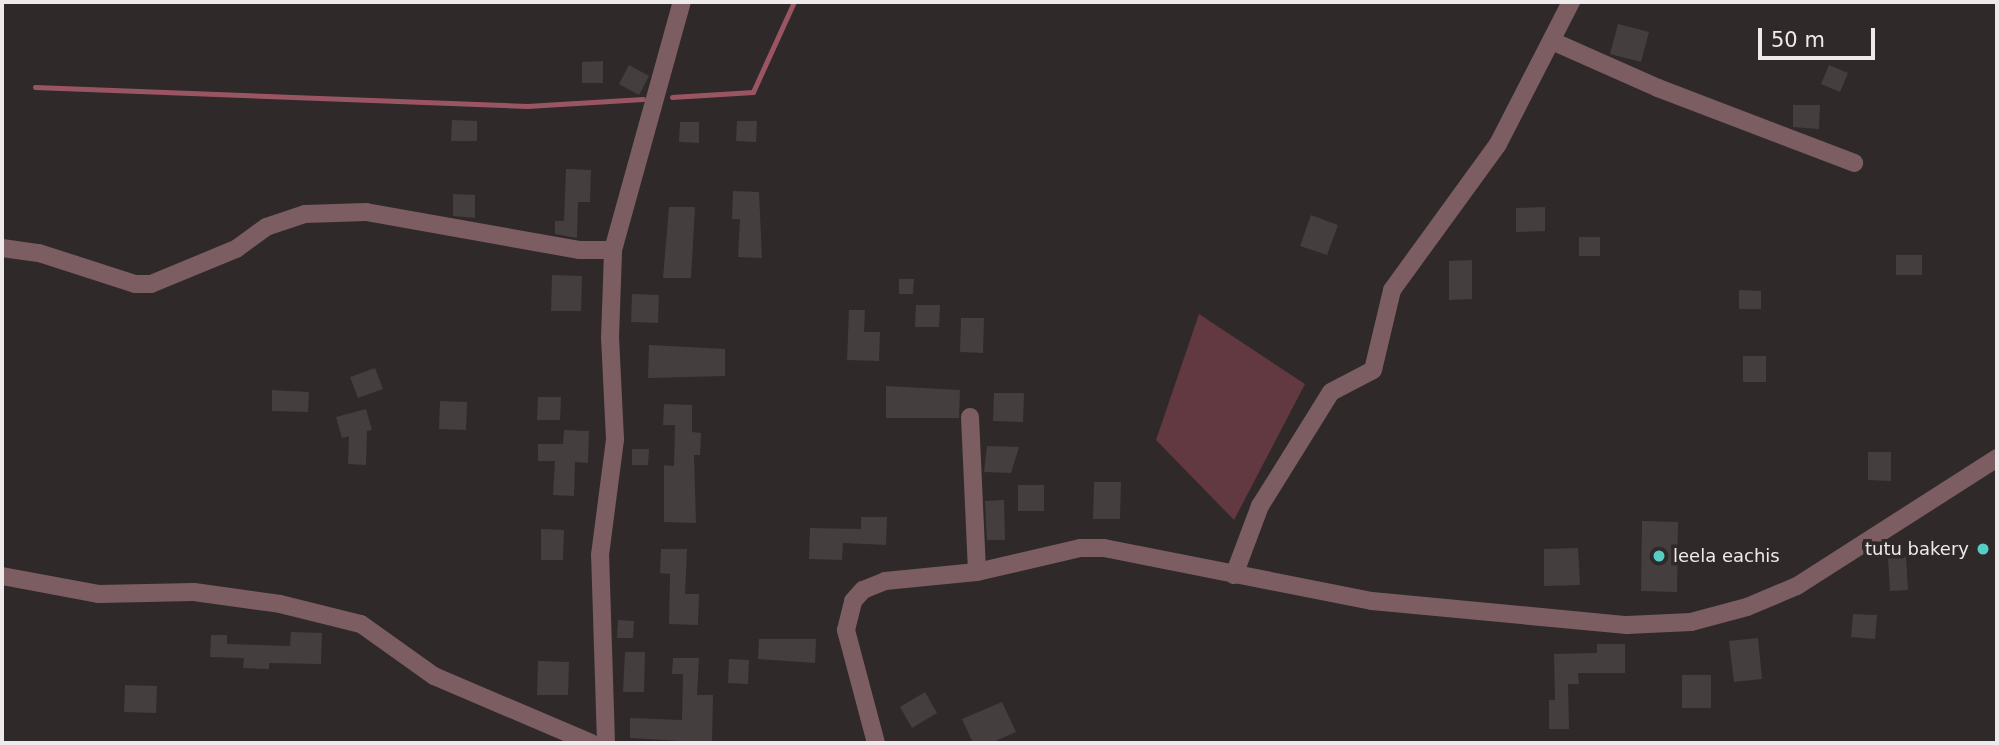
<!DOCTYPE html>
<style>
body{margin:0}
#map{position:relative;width:1999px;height:745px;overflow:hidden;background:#2f292a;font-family:"DejaVu Sans",sans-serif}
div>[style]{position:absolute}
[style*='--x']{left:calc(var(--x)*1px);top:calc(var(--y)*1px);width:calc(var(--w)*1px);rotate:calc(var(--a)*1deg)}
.green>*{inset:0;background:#623941}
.stream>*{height:4.5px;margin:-2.25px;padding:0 2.25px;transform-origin:2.25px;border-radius:2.25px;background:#9a5563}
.building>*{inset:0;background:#453e3f}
.minor>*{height:18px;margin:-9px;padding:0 9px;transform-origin:9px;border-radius:9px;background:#7c5d62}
.dots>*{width:19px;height:19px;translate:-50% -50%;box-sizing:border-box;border:4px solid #2f292a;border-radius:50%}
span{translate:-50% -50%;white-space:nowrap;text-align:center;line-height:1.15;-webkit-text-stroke:7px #2f292a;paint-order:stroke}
.poi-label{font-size:18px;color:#eeeaeb}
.right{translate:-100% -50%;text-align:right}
.left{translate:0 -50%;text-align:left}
.frame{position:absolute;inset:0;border:4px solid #eeeaeb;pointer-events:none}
.scale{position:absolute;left:1758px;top:28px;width:117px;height:32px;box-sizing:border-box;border:4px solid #eeeaeb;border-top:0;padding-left:9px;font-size:21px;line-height:24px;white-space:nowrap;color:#eeeaeb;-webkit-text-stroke:5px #2f292a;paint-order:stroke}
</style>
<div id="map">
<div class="green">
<div style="clip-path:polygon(1199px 314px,1305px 384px,1234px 520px,1156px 440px)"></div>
</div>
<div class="stream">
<div style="--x:35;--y:87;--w:492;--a:2.2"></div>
<div style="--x:527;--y:106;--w:116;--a:-3.5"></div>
<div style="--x:672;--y:97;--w:81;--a:-3.5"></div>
<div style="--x:753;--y:92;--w:99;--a:-65.5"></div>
</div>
<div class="building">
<div style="clip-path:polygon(1618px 24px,1649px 32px,1641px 62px,1610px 54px)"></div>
<div style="clip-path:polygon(603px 61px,603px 83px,582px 83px,582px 62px)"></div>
<div style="clip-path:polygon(629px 65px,649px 76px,639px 95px,619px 84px)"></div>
<div style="clip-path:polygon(1829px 65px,1848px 73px,1840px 92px,1821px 84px)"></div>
<div style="clip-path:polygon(1793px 105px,1820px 105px,1819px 129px,1793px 127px)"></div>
<div style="clip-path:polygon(452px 120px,477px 121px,477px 141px,451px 141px)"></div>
<div style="clip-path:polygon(737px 121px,757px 121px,756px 142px,736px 141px)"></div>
<div style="clip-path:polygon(680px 122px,699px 122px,699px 143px,679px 142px)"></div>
<div style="clip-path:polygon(566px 169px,591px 170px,590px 202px,578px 202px,577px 238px,555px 234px,555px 221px,564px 221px)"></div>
<div style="clip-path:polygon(733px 191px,759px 192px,762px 258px,738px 257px,740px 219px,732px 219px)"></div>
<div style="clip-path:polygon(453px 194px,475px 195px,475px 218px,453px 216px)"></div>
<div style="clip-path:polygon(669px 207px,695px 207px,691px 278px,663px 278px)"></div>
<div style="clip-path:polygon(1545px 207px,1545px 231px,1516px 232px,1516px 208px)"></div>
<div style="clip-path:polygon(1311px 215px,1338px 225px,1327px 255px,1300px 246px)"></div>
<div style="clip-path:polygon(1579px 237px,1600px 237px,1600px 256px,1579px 256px)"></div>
<div style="clip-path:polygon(1896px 255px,1922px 255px,1922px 275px,1896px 275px)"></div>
<div style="clip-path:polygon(1472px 260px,1472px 299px,1449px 300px,1449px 261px)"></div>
<div style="clip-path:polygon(552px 275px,582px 276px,581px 311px,551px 311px)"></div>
<div style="clip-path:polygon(899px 279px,914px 279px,913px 294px,899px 294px)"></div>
<div style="clip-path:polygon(1739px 290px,1761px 291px,1761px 309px,1739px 309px)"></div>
<div style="clip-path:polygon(632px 294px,659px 295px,658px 323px,631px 322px)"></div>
<div style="clip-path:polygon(916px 305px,940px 305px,939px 327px,915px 327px)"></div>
<div style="clip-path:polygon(849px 310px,865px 310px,864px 332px,880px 332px,879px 361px,847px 360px)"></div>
<div style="clip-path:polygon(961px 318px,984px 318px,983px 353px,960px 352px)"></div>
<div style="clip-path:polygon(649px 345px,725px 349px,725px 376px,648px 378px)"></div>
<div style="clip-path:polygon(1743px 356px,1766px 356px,1766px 382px,1743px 382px)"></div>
<div style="clip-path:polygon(375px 368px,383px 389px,358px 398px,350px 377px)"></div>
<div style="clip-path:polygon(886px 386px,960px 390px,959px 418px,886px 418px)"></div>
<div style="clip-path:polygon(272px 390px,309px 392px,308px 412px,272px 411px)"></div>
<div style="clip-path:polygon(994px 393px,1024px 393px,1023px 422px,993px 421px)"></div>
<div style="clip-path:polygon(538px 397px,561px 397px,560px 420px,537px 420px)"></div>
<div style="clip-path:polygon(440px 401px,467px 402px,466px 430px,439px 429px)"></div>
<div style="clip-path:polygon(664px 404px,692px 405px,692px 432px,701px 433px,700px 455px,694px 455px,696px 523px,664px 522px,664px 465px,674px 466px,675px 425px,663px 425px)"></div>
<div style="clip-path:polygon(366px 409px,372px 430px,367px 431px,366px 465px,348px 464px,349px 436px,342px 438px,336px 417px)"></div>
<div style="clip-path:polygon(564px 430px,589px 431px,588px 463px,575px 462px,574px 496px,553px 495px,555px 461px,538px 461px,538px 444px,563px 444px)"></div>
<div style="clip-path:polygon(987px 446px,1019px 447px,1011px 473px,984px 472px)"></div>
<div style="clip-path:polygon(632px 449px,649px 449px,648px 465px,632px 465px)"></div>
<div style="clip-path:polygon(1868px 452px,1891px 452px,1891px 481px,1868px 480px)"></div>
<div style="clip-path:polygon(1094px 482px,1121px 482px,1120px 519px,1093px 519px)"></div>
<div style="clip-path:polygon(1018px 485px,1044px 485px,1044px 511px,1018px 511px)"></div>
<div style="clip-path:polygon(1004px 500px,1005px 540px,987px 540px,985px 501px)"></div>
<div style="clip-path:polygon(861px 517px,887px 517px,886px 545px,843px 543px,842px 560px,809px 559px,810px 528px,861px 529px)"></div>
<div style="clip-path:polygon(1642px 521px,1678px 522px,1677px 592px,1641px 591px)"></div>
<div style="clip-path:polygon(541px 529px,564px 530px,563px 560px,541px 560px)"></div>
<div style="clip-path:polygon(1578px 548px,1580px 585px,1544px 586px,1544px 549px)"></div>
<div style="clip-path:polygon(661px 549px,687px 549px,685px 594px,699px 594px,698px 625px,669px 624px,670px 574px,660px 573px)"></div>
<div style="clip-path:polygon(1906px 557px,1908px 590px,1890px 591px,1888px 558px)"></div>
<div style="clip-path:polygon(1853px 614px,1877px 615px,1875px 639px,1851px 637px)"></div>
<div style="clip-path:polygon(618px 620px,634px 621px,633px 638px,617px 638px)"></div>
<div style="clip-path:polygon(291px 632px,322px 633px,321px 664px,269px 663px,269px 669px,243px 668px,244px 658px,210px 657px,211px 635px,227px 635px,227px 644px,290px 646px)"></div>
<div style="clip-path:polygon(1758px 638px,1762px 679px,1734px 682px,1729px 641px)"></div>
<div style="clip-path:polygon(759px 639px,816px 639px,815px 663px,758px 659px)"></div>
<div style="clip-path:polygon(1597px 644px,1625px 644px,1625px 673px,1578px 673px,1579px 684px,1568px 684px,1569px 729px,1549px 729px,1549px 700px,1555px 700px,1554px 654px,1597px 653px)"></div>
<div style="clip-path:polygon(625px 652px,645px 652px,644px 692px,623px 692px)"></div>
<div style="clip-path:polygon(673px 658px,699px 658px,697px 695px,713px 695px,712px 743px,630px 738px,630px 718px,682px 720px,683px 674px,672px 674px)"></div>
<div style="clip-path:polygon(729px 659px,749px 660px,748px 684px,728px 683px)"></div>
<div style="clip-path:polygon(538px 661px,569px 662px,568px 695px,537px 695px)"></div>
<div style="clip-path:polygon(1682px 675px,1711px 675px,1711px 708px,1682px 708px)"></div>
<div style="clip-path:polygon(125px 685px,157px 686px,156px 713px,124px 712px)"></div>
<div style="clip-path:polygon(925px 692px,937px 713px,912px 728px,900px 707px)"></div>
<div style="clip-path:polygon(1002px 702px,1016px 732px,991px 743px,973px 743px,962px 719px)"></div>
</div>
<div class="minor">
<div style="--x:1552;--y:41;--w:116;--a:23.9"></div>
<div style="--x:1658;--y:88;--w:210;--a:20.9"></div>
<div style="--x:2;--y:248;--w:37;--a:8"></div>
<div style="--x:39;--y:253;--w:101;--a:17.9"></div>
<div style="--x:135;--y:284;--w:16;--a:0"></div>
<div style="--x:151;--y:284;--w:92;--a:-22.4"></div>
<div style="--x:236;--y:249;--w:37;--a:-36"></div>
<div style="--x:266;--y:227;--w:41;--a:-18.4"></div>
<div style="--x:305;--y:214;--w:61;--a:-1.9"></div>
<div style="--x:366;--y:212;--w:216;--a:10.1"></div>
<div style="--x:579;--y:250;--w:34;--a:0"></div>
<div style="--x:970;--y:417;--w:155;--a:87.4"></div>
<div style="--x:1234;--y:575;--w:74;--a:-69.4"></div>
<div style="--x:1260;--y:506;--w:134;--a:-58.1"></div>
<div style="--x:1331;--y:392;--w:47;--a:-27.6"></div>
<div style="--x:1373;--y:370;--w:82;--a:-76.6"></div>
<div style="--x:1392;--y:290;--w:180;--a:-54"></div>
<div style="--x:1498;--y:144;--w:160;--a:-62.8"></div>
<div style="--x:2;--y:576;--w:99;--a:10.5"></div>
<div style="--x:99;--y:594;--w:95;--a:-1.2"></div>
<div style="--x:194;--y:592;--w:87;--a:7.9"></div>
<div style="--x:280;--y:604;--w:83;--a:13.9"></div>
<div style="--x:361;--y:624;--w:90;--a:35.5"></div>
<div style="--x:434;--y:676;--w:171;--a:23.1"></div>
<div style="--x:606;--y:743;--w:188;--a:-91.8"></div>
<div style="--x:600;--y:555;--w:117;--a:-82.6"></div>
<div style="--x:615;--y:439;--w:101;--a:-92.8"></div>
<div style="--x:610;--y:338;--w:88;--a:-88"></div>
<div style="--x:613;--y:250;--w:257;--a:-74.5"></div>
<div style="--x:876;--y:743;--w:117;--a:-104.9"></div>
<div style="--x:846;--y:630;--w:30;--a:-76"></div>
<div style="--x:853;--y:601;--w:15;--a:-48"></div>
<div style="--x:863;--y:590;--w:24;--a:-22"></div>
<div style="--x:885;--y:581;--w:92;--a:-5.6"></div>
<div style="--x:977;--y:572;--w:106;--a:-13.1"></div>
<div style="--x:1080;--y:548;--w:24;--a:0"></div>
<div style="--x:1104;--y:548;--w:273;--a:11.2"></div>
<div style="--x:1372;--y:601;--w:256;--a:5.4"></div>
<div style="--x:1627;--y:625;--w:64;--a:-2.7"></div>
<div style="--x:1691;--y:622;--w:58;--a:-15"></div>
<div style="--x:1747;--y:607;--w:54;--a:-22.8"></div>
<div style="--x:1797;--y:586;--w:237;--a:-32.6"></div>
</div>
<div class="dots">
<div style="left:1983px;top:549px;background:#56cec4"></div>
<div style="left:1659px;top:556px;background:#56cec4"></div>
</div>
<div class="poi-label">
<span class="right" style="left:1969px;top:549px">tutu bakery</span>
<span class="left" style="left:1673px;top:556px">leela eachis</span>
</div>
<div class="frame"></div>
<div class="scale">50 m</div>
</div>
